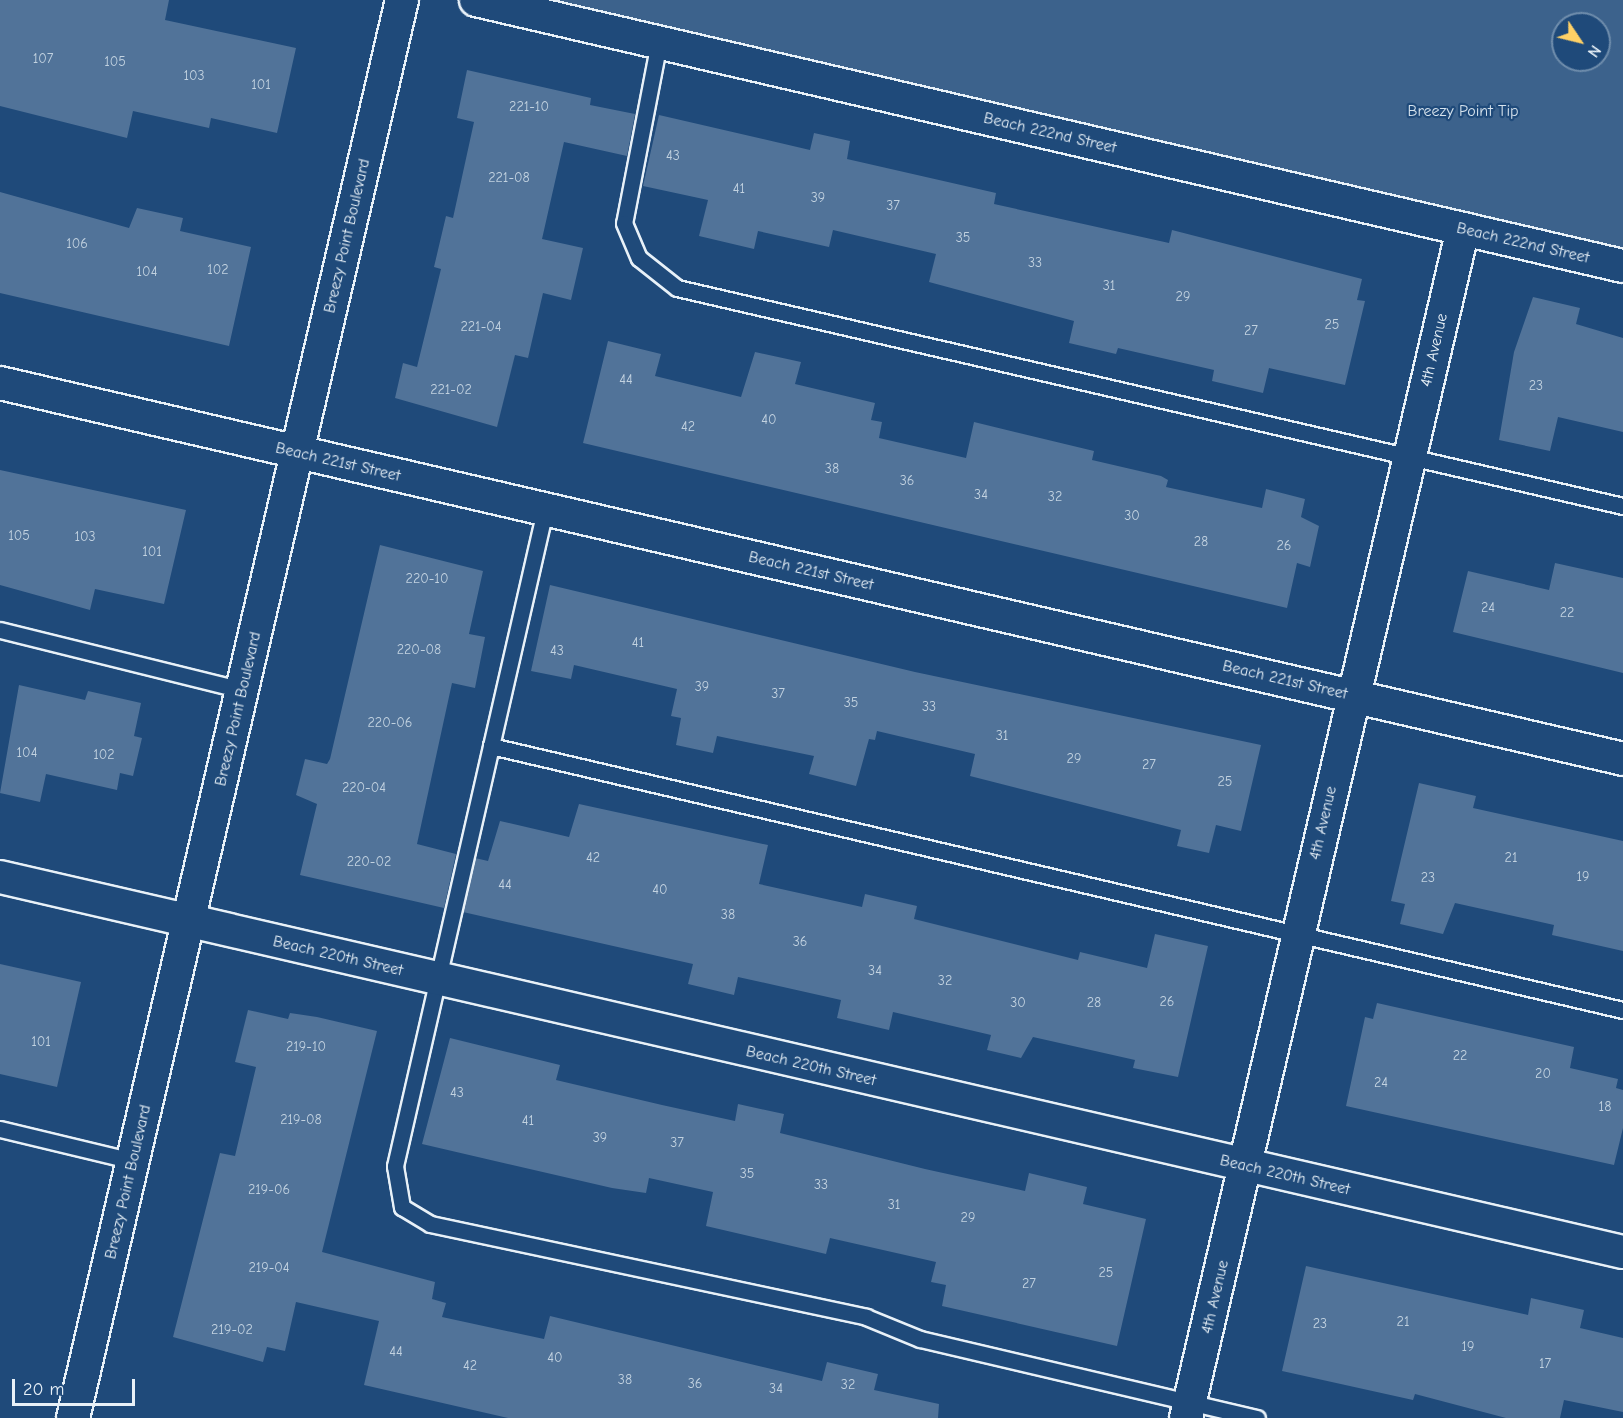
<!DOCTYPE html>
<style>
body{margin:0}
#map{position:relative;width:1623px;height:1418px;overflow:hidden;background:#1f4a7a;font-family:"Comic Neue",sans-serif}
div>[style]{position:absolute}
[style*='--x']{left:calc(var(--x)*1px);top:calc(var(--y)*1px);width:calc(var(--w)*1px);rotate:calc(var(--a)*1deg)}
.green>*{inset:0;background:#3c628c}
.building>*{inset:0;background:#517399}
.roads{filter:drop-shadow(2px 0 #e8f1f8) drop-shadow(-2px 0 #e8f1f8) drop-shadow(0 2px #e8f1f8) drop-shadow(0 -2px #e8f1f8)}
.service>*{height:15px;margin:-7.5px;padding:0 7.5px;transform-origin:7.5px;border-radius:7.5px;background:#1f4a7a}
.minor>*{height:32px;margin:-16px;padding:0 16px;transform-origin:16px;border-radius:16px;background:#1f4a7a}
span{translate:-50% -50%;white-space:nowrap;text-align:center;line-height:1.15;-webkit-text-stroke:4.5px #1f4a7a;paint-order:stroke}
.number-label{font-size:14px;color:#c2d2e0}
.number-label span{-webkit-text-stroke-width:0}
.park-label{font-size:16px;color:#d7e3ed}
.street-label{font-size:16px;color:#e8f1f8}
.north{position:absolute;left:1551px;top:12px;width:60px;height:60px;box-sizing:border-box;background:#1f4a7a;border:2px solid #6f8dac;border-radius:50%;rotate:125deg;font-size:16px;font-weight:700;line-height:24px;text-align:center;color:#e8f1f8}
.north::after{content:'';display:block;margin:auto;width:21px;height:27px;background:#ffd166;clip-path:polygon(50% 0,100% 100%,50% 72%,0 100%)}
.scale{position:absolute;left:12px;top:1379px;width:123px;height:27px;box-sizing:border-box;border:3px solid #e8f1f8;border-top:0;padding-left:8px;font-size:18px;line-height:21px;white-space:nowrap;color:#e8f1f8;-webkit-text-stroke:4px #1f4a7a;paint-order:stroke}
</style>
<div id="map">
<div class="green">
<div style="clip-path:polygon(evenodd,507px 0,1623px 0,1623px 262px,507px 0,1563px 24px,1599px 24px,1599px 60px,1563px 60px,1563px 24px)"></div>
</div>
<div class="building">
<div style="clip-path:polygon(0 0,169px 0,165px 20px,296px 48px,277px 133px,211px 118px,209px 128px,133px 111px,127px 138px,0 106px)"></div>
<div style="clip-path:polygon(467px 70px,591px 98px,590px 105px,635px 114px,627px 156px,564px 142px,542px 239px,583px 248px,571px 300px,543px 293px,528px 358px,515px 355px,497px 427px,395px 398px,403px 363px,417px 367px,441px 269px,434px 267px,446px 216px,453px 218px,474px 122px,457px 118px)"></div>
<div style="clip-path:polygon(659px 115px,810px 150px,814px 133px,850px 141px,847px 159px,996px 193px,994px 204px,1169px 243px,1172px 230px,1362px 279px,1357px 300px,1365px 301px,1345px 385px,1269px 368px,1263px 393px,1212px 381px,1214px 370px,1118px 348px,1116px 354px,1069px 343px,1074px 321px,929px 282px,936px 254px,833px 230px,829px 247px,758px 231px,754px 249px,699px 236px,708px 200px,643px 186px)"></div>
<div style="clip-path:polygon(0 192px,129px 228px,137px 208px,183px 218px,180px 231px,251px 247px,229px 346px,0 293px)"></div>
<div style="clip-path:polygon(1533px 297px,1580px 308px,1576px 324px,1623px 338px,1623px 432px,1558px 417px,1550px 451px,1499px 440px,1514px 352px)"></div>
<div style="clip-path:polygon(608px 341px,661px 354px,655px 376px,741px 397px,755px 352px,801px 362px,795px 384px,875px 403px,871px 420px,882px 422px,879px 438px,966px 458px,974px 422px,1094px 451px,1092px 460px,1161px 476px,1168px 480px,1166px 487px,1262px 508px,1266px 489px,1305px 499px,1301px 517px,1319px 526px,1310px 567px,1297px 563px,1287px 608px,583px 443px)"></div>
<div style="clip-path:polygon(0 470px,186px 510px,164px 604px,95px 589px,90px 610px,0 585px)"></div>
<div style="clip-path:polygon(380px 545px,483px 571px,469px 634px,485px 637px,475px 688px,452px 683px,417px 844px,456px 854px,444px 908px,300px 875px,317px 804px,296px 795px,305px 759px,327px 764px,330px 759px)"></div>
<div style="clip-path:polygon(1555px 563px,1623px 578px,1623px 673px,1453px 632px,1468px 571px,1549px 590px)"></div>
<div style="clip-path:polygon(550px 585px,915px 672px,1261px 745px,1241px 831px,1216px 825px,1209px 853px,1177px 846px,1181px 830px,970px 776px,975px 754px,877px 731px,875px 740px,869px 739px,856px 786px,809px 774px,814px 756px,717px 736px,713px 753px,676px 745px,681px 718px,671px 716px,677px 689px,574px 665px,571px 679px,531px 671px)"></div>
<div style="clip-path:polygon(19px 685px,85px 700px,88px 691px,141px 703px,134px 736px,142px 738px,133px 776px,120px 773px,117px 790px,46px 774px,40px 802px,0 793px)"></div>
<div style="clip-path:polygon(1419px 783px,1476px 796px,1473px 808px,1623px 841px,1623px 951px,1552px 935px,1554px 925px,1455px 903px,1443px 934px,1400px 924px,1405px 904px,1391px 901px)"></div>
<div style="clip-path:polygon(579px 804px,768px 845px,759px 884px,862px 907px,865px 894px,917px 906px,914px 919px,1078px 960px,1080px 952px,1147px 968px,1155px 934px,1208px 946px,1178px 1077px,1133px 1068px,1135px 1060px,1033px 1037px,1021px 1058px,987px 1050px,991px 1035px,893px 1012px,889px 1030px,837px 1018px,841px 1000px,738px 977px,734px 995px,688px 984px,693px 964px,463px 912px,475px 858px,488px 861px,500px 821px,569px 837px)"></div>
<div style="clip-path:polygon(0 964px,81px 982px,57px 1087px,0 1074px)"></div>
<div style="clip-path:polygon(1377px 1003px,1574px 1047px,1570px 1068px,1618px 1079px,1616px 1088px,1623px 1090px,1623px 1128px,1614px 1165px,1346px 1106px,1365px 1017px,1373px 1019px)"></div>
<div style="clip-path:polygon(248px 1010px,288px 1019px,290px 1013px,317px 1017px,377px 1031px,322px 1252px,435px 1282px,432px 1299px,446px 1303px,442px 1317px,544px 1339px,550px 1316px,822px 1381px,827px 1362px,878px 1374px,874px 1390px,939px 1404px,938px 1418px,508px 1418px,364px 1385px,379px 1321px,296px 1302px,285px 1351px,267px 1347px,263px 1362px,173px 1337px,220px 1153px,235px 1156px,256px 1067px,235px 1062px)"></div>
<div style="clip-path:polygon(450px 1038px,560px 1065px,556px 1080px,662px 1105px,735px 1121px,738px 1104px,784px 1114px,780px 1133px,925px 1169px,1025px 1191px,1029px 1173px,1087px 1187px,1083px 1204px,1146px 1219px,1117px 1346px,942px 1306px,946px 1285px,931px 1282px,936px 1262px,830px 1238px,826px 1254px,706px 1226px,713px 1192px,649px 1178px,646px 1193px,612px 1188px,422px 1144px)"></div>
<div style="clip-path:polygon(1306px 1266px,1528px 1315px,1531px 1298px,1584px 1310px,1580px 1328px,1623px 1338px,1623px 1412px,1564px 1400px,1560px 1418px,1506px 1418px,1415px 1394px,1413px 1400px,1282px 1371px)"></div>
</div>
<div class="roads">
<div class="service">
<div style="--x:659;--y:42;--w:184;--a:100.9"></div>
<div style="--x:624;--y:223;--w:38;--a:67"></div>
<div style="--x:639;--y:258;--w:48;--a:38.3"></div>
<div style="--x:677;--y:288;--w:971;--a:12.98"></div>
<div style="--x:545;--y:510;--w:673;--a:102.88"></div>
<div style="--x:395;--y:1166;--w:42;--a:80.3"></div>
<div style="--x:402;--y:1207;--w:33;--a:31"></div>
<div style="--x:430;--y:1224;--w:446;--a:12"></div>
<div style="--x:866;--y:1317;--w:58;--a:22.2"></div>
<div style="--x:920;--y:1339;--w:346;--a:13.2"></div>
<div style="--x:0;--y:630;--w:249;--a:13.9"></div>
<div style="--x:491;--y:746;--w:1162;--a:13.13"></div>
<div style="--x:0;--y:1129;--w:137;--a:13.5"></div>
</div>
<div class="minor">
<div style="--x:476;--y:0;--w:1177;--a:13.06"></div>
<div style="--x:0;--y:383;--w:1666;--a:13.04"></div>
<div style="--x:0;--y:877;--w:1666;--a:13.01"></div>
<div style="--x:73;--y:1418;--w:1456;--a:-76.94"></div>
<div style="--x:1186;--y:1418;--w:1221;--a:-76.89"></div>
</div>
</div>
<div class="number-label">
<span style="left:43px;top:59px">107</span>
<span style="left:115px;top:62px">105</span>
<span style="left:194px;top:76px">103</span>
<span style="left:261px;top:85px">101</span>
<span style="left:529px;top:107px">221-10</span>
<span style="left:673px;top:156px">43</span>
<span style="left:509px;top:178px">221-08</span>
<span style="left:739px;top:189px">41</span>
<span style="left:818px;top:198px">39</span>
<span style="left:893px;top:206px">37</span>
<span style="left:963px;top:238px">35</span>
<span style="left:77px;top:244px">106</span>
<span style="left:1035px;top:263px">33</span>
<span style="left:218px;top:270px">102</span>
<span style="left:147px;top:272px">104</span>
<span style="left:1109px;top:286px">31</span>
<span style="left:1183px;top:297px">29</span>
<span style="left:1332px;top:325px">25</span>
<span style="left:481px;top:327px">221-04</span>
<span style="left:1251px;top:331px">27</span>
<span style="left:626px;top:380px">44</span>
<span style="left:1536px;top:386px">23</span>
<span style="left:451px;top:390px">221-02</span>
<span style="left:769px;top:420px">40</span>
<span style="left:688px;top:427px">42</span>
<span style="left:832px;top:469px">38</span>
<span style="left:907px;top:481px">36</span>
<span style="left:981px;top:495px">34</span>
<span style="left:1055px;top:497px">32</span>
<span style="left:1132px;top:516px">30</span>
<span style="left:19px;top:536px">105</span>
<span style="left:85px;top:537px">103</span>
<span style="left:1201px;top:542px">28</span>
<span style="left:1284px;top:546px">26</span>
<span style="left:152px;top:552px">101</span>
<span style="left:427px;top:579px">220-10</span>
<span style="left:1488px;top:608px">24</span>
<span style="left:1567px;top:613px">22</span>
<span style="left:638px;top:643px">41</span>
<span style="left:419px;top:650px">220-08</span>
<span style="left:557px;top:651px">43</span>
<span style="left:702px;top:687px">39</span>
<span style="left:778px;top:694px">37</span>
<span style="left:851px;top:703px">35</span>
<span style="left:929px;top:707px">33</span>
<span style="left:390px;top:723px">220-06</span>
<span style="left:1002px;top:736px">31</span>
<span style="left:27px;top:753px">104</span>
<span style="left:104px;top:755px">102</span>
<span style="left:1074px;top:759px">29</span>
<span style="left:1149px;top:765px">27</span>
<span style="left:1225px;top:782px">25</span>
<span style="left:364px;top:788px">220-04</span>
<span style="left:593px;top:858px">42</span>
<span style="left:1511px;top:858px">21</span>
<span style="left:369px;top:862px">220-02</span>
<span style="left:1583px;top:877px">19</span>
<span style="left:1428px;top:878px">23</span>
<span style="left:505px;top:885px">44</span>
<span style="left:660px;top:890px">40</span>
<span style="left:728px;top:915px">38</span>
<span style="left:800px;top:942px">36</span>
<span style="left:875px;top:971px">34</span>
<span style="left:945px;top:981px">32</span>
<span style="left:1167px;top:1002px">26</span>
<span style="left:1018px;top:1003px">30</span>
<span style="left:1094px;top:1003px">28</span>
<span style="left:41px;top:1042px">101</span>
<span style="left:306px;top:1047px">219-10</span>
<span style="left:1460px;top:1056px">22</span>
<span style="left:1543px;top:1074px">20</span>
<span style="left:1381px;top:1083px">24</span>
<span style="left:457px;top:1093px">43</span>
<span style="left:1605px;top:1107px">18</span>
<span style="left:301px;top:1120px">219-08</span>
<span style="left:528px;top:1121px">41</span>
<span style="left:600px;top:1138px">39</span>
<span style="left:677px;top:1143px">37</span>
<span style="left:747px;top:1174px">35</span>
<span style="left:821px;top:1185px">33</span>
<span style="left:269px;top:1190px">219-06</span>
<span style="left:894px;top:1205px">31</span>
<span style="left:968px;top:1218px">29</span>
<span style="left:269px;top:1268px">219-04</span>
<span style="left:1106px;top:1273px">25</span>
<span style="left:1029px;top:1284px">27</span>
<span style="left:1403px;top:1322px">21</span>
<span style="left:1320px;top:1324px">23</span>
<span style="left:232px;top:1330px">219-02</span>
<span style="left:1468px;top:1347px">19</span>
<span style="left:396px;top:1352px">44</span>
<span style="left:555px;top:1358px">40</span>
<span style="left:1545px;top:1364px">17</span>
<span style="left:470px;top:1366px">42</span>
<span style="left:625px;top:1380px">38</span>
<span style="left:695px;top:1384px">36</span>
<span style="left:848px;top:1385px">32</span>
<span style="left:776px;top:1389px">34</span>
</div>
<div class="park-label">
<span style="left:1463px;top:111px">Breezy Point Tip</span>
</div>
<div class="street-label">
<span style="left:1050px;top:133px;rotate:13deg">Beach 222nd Street</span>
<span style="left:347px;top:236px;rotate:-77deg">Breezy Point Boulevard</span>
<span style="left:1523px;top:243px;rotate:13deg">Beach 222nd Street</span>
<span style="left:1434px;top:350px;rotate:-77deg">4th Avenue</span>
<span style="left:338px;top:462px;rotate:13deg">Beach 221st Street</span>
<span style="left:811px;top:571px;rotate:13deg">Beach 221st Street</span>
<span style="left:1285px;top:680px;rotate:13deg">Beach 221st Street</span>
<span style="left:238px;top:709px;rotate:-77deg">Breezy Point Boulevard</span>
<span style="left:1323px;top:823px;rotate:-77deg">4th Avenue</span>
<span style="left:338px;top:956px;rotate:13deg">Beach 220th Street</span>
<span style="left:811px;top:1066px;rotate:13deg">Beach 220th Street</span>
<span style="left:1285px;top:1175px;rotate:13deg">Beach 220th Street</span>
<span style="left:128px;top:1182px;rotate:-77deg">Breezy Point Boulevard</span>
<span style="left:1215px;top:1297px;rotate:-77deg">4th Avenue</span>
</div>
<div class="north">N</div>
<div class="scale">20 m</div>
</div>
